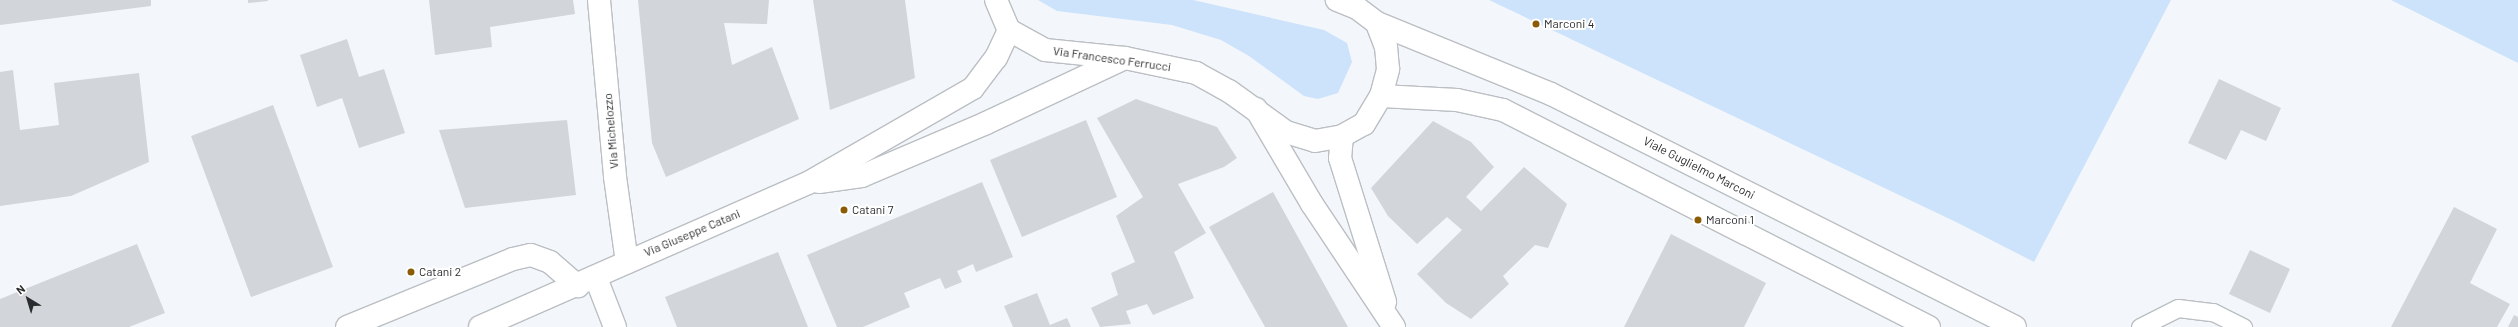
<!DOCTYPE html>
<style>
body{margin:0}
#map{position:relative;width:2518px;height:327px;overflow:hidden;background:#f3f7fb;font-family:Barlow,sans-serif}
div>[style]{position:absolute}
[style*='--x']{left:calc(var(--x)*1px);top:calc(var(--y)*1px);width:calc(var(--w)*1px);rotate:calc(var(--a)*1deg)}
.green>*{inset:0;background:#cde2fb}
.building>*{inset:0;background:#d2d5da}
.roads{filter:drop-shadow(1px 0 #bbbfc3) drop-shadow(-1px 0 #bbbfc3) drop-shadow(0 1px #bbbfc3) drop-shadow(0 -1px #bbbfc3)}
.service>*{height:17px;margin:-8.5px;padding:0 8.5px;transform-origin:8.5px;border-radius:8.5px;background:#fff}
.minor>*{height:22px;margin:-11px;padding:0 11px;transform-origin:11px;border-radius:11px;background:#fff}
.tertiary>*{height:22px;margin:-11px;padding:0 11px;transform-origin:11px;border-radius:11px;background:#fff}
.secondary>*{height:22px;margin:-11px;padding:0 11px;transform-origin:11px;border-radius:11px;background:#fff}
.dots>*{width:11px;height:11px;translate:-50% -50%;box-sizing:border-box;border:2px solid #fff;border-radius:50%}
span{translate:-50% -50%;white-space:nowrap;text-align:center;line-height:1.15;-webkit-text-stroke:4px #fff;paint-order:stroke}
.poi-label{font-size:12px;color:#2b2c2e}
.left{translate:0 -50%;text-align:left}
.street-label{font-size:12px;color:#2b2c2e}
.north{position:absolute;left:8px;top:279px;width:40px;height:40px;-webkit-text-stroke:3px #fff;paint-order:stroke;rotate:322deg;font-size:11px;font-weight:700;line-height:16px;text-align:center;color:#2b2c2e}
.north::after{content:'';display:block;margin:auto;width:14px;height:18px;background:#2b2c2e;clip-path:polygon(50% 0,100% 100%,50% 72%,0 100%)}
</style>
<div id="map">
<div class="green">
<div style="clip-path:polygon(1038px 0,1193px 0,1324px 30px,1347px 43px,1352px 62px,1338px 93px,1318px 99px,1304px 96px,1249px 56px,1221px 40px,1172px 25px,1057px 11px)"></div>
<div style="clip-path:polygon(1489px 0,2171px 0,2034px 262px,1956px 222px)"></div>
<div style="clip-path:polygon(2391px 0,2518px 0,2518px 63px)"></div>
</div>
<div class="building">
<div style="clip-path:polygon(0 0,151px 0,151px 6px,0 25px)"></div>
<div style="clip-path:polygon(248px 0,268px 0,268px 1px,248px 3px)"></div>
<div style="clip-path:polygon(429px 0,573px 0,575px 14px,490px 27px,492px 47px,435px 55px)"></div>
<div style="clip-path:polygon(638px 0,769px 0,767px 24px,724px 23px,732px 65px,772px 47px,799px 119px,666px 177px,652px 143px)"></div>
<div style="clip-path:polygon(813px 0,905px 0,915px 78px,830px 110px)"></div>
<div style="clip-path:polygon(347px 39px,359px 77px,384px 69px,405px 133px,359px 148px,342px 98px,317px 107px,300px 55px)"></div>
<div style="clip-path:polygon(13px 70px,20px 130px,59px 125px,54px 83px,139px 73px,149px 162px,71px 196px,0 206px,0 72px)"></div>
<div style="clip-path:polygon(2219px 79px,2281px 108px,2266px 141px,2241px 130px,2226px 160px,2188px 143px)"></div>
<div style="clip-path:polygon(1136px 99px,1217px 127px,1237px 158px,1224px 167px,1178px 184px,1206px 233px,1174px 252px,1194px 298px,1153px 315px,1147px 304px,1126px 311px,1131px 324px,1100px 327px,1091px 308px,1118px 295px,1111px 273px,1135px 262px,1116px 216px,1143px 197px,1097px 118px)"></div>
<div style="clip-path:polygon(273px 105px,333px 267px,251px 297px,191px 136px)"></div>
<div style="clip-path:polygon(567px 120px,576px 195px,465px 208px,439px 130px)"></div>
<div style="clip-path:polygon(1086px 120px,1117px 197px,1022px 237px,990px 160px)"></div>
<div style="clip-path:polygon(1433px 121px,1471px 142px,1494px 167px,1466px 197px,1481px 211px,1524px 167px,1567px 204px,1548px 248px,1535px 245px,1503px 276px,1509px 284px,1471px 319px,1446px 303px,1417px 274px,1462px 230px,1447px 217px,1417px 244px,1388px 216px,1371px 188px)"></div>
<div style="clip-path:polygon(982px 182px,1013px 257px,976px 272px,973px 264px,957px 271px,962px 282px,945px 289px,940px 278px,904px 293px,910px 307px,863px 327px,837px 327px,807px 255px)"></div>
<div style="clip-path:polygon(1273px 192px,1329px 293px,1348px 327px,1265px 327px,1209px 227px)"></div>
<div style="clip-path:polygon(2454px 207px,2497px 229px,2470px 283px,2510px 304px,2497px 327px,2391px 327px)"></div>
<div style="clip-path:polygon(1671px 234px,1766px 283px,1744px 327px,1624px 327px)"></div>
<div style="clip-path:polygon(137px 244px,165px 313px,129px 327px,0 327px,0 299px)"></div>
<div style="clip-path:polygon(2250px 250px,2290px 269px,2270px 313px,2229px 294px)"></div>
<div style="clip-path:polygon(778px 252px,808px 327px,677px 327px,665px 297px)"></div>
<div style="clip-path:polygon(1037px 293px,1050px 325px,1067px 318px,1071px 327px,1013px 327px,1004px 306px)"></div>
<div style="clip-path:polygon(2514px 315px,2518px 317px,2518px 327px,2508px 327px)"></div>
</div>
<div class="roads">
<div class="service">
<div style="--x:2140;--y:327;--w:42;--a:-26.6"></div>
<div style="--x:2178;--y:308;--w:35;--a:7"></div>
<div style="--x:2213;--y:312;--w:34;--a:27"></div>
</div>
<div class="minor">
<div style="--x:599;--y:0;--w:178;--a:84.8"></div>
<div style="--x:615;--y:177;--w:86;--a:82"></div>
<div style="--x:596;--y:278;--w:53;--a:68.8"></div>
<div style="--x:347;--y:327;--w:179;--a:-22.3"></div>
<div style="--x:513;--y:259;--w:18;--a:-13"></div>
<div style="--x:531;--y:255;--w:20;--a:20"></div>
<div style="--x:550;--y:262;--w:37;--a:41"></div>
</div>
<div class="tertiary">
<div style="--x:1256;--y:109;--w:110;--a:59.5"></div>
<div style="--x:1312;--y:204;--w:148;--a:56.3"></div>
<div style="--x:1342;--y:136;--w:22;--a:95"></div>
<div style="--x:1340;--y:158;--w:151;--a:72.6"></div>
<div style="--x:819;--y:182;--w:43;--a:-7.9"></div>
<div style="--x:862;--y:176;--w:135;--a:-23.1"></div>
<div style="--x:986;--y:123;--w:153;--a:-25.1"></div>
<div style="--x:480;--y:327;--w:358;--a:-23.7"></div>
<div style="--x:808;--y:183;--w:190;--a:-29.9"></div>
<div style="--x:973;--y:88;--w:38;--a:-53"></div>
<div style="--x:996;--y:58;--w:31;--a:-65"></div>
</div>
<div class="secondary">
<div style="--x:996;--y:0;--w:33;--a:67"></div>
<div style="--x:1009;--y:30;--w:41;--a:29.1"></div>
<div style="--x:1045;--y:50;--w:80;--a:5.7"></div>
<div style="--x:1125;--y:58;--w:73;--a:11.9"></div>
<div style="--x:1196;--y:73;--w:38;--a:29"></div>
<div style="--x:1229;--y:91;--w:70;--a:35.7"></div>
<div style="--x:1286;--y:132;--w:30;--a:17"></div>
<div style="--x:1315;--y:141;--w:27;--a:-10"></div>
<div style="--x:1342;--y:136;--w:25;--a:-29"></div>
<div style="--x:1364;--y:124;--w:33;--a:-59"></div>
<div style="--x:1381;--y:96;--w:28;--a:-75"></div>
<div style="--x:1388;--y:69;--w:22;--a:-95"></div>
<div style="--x:1386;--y:47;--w:26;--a:-111"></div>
<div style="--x:1377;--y:23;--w:25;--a:-143"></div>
<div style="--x:1357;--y:8;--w:22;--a:-158"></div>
<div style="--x:1377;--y:23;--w:188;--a:22.2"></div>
<div style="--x:1551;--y:94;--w:519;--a:26.66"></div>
<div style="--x:1381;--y:96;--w:76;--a:3"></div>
<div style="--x:1457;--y:100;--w:47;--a:12.3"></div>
<div style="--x:1503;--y:110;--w:478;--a:27"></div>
</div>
</div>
<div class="dots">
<div style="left:1536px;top:24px;background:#8c5c04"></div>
<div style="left:844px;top:210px;background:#8c5c04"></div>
<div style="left:1698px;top:220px;background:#8c5c04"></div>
<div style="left:411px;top:272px;background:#8c5c04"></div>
</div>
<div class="poi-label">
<span class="left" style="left:1544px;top:24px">Marconi 4</span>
<span class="left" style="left:852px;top:210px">Catani 7</span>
<span class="left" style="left:1706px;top:220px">Marconi 1</span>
<span class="left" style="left:419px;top:272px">Catani 2</span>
</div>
<div class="street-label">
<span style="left:1112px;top:59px;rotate:8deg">Via Francesco Ferrucci</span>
<span style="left:611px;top:131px;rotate:-95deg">Via Michelozzo</span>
<span style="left:1699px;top:168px;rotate:27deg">Viale Guglielmo Marconi</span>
<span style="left:692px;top:233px;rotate:-23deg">Via Giuseppe Catani</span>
</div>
<div class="north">N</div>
</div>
